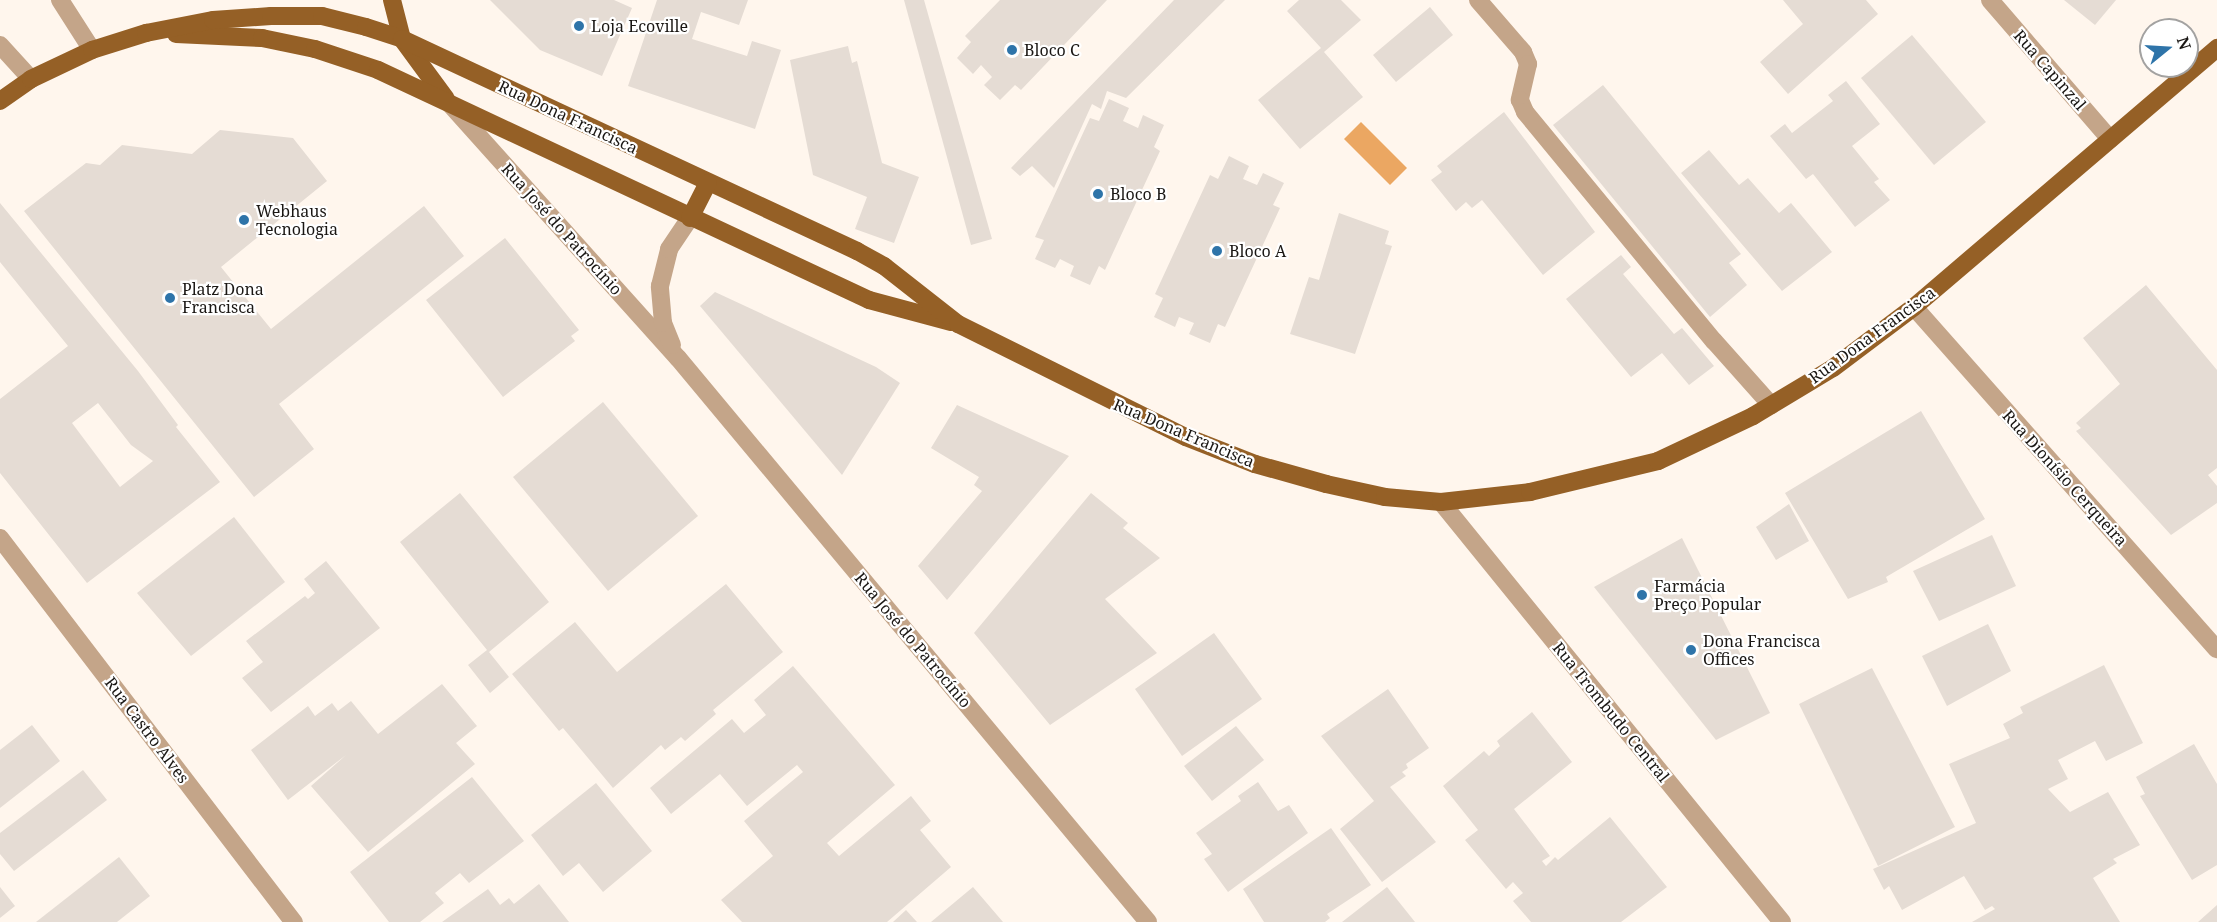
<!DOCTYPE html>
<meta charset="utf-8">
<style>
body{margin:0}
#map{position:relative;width:2217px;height:922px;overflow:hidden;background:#fff6ed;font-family:"Noto Serif",serif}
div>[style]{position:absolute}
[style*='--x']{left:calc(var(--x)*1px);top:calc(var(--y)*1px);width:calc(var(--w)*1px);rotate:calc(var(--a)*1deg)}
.water>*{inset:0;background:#eba762}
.building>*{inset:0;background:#e5dcd4}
.minor>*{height:18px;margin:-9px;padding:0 9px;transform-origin:9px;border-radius:9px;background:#c4a589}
.major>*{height:18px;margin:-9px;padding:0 9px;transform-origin:9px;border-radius:9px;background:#956026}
.dots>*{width:16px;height:16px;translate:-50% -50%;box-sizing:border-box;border:3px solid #fff;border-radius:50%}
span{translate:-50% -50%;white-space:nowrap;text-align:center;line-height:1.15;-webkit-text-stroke:4.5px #fff;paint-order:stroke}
.poi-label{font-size:16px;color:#1a1714}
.left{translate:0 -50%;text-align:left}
.street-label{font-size:16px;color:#1a1714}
.north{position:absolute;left:2139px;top:18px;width:60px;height:60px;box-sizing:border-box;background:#fff;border:2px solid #a3a2a1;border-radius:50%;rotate:72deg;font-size:16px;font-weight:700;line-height:24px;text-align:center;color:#1a1714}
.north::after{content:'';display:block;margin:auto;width:21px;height:27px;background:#2e74a9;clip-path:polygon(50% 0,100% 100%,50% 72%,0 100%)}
</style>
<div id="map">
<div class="water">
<div style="clip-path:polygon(1361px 122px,1407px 168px,1390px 185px,1344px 139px)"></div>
</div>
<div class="building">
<div style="clip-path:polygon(490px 0,614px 0,632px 8px,602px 76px,540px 50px)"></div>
<div style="clip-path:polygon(657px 0,748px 0,739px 25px,701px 12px,692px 39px,747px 56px,752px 41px,781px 50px,755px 129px,628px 86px)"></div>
<div style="clip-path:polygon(904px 0,924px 0,992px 239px,971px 245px)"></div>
<div style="clip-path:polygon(1000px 0,1107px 0,1021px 90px,1015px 85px,1000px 100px,984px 85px,992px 77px,981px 65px,973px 74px,957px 58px,971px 42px,965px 36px)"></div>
<div style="clip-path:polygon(1174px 0,1225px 0,1126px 98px,1107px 91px,1101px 109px,1092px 104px,1054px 188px,1032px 166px,1020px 176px,1011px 168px)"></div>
<div style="clip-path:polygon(1299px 0,1341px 0,1361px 20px,1324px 52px,1363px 97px,1300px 149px,1258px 100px,1321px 48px,1287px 11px)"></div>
<div style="clip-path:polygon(1783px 0,1866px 0,1878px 14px,1788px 94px,1760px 62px,1803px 24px)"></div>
<div style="clip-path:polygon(2064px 0,2116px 0,2095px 25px)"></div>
<div style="clip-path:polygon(1430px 7px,1453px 35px,1396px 82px,1373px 55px)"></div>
<div style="clip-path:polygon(1912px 35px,1986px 122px,1934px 165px,1861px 78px)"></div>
<div style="clip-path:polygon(848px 46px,852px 63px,857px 61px,882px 163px,919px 177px,894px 243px,855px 229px,867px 197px,813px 175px,790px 60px)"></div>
<div style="clip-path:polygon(1846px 81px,1880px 124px,1852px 146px,1879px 179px,1874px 182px,1890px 200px,1855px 227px,1813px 174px,1806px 179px,1770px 136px,1785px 124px,1792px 133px,1833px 101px,1828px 95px)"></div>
<div style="clip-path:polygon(1603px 85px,1741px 254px,1729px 263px,1747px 285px,1710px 317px,1553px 125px)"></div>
<div style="clip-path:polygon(1109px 99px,1129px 108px,1123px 121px,1138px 128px,1143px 115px,1164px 125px,1154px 147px,1160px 151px,1105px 270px,1099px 266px,1090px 285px,1070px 276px,1074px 266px,1060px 259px,1055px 268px,1035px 259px,1044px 240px,1035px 237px,1090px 118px,1099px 121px)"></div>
<div style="clip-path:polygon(1504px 112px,1595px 232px,1543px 275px,1482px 200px,1472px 208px,1466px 202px,1456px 211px,1431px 180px,1442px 172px,1437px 166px)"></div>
<div style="clip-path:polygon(220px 130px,293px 138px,327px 181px,221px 267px,271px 329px,424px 206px,464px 256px,279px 404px,314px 449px,254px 497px,24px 211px,86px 163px,100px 165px,122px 145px,192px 154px)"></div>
<div style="clip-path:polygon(1709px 150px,1739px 185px,1748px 178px,1779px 213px,1791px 203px,1832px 252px,1782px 291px,1681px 173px)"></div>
<div style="clip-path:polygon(1229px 156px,1249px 166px,1243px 179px,1257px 185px,1263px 173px,1284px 183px,1273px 205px,1280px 208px,1225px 327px,1218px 324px,1210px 343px,1189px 334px,1194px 323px,1179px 317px,1175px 327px,1154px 317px,1163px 298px,1155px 294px,1210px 175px,1218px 179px)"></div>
<div style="clip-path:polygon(evenodd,0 203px,138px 371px,178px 425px,176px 427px,220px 482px,87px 583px,0 473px,0 399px,68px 346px,0 262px,0 203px,98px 403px,131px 445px,153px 461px,120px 487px,72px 423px,98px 403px)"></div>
<div style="clip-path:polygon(1339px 213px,1389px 231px,1385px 244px,1392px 246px,1355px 354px,1290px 334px,1309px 277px,1319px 280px)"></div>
<div style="clip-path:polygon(505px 238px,579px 330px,571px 336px,575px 341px,503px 397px,426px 300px)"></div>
<div style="clip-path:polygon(1621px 255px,1631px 267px,1623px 274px,1674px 334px,1682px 328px,1714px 366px,1689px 385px,1662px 353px,1631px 377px,1566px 299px)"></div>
<div style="clip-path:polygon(2146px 285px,2217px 370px,2217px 468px,2208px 475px,2217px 486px,2217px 503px,2171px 535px,2076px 431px,2081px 428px,2076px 423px,2120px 384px,2083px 338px)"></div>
<div style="clip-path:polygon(715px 292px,876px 367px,900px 383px,842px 475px,700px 306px)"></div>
<div style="clip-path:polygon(603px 402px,698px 516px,608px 591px,513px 477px)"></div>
<div style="clip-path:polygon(957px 405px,1069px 456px,947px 600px,918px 566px,982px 491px,974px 485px,979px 477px,931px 448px)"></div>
<div style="clip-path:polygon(1921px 411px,1985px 519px,1886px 577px,1888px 582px,1848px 599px,1785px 493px)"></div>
<div style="clip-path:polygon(460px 493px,549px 602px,489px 652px,509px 677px,490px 693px,468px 665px,487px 650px,400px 542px)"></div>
<div style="clip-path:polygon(1091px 493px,1128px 523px,1123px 528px,1160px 558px,1105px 599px,1157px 653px,1050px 725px,974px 633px)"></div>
<div style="clip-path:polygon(1789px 504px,1809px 541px,1776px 560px,1756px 527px)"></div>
<div style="clip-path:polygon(234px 517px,285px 582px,191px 656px,137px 593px)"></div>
<div style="clip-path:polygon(1992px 535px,2016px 586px,1939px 621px,1913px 571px)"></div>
<div style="clip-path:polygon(1682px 538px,1770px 713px,1716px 740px,1594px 587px)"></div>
<div style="clip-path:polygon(326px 561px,380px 628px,271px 712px,242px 678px,263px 662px,246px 641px,305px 596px,308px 599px,315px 593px,304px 579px)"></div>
<div style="clip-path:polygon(726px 584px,783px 652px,713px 710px,716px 714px,685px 741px,681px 737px,665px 750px,661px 745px,613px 788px,563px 728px,559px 731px,512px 674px,575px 622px,617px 672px)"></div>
<div style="clip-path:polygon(1988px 624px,2011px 671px,1947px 706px,1922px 656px)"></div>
<div style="clip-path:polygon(1214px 633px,1262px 699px,1182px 756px,1135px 689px)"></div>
<div style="clip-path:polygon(2104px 665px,2143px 743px,2106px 761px,2095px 741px,2058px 760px,2068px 779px,2048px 789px,2070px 812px,2108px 792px,2140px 845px,2113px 859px,2117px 863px,2093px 878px,2120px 922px,1972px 922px,1995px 909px,1992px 906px,1985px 910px,1964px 876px,1902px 910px,1889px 886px,1884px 890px,1873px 869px,1976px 823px,1949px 764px,2010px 738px,2003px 724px,2023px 713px,2020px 707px)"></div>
<div style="clip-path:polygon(793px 666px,895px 785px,827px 843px,839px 856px,911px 796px,931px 821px,920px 830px,951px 867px,887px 922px,742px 922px,721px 900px,773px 856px,744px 821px,803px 772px,797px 765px,747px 806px,720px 774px,671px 814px,650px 788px,732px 719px,744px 733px,766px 715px,754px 700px)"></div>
<div style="clip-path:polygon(1872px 668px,1955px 827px,1878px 866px,1799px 704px)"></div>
<div style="clip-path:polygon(442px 684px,477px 726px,456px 743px,475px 764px,368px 852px,311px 786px,346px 755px,288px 800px,251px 750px,308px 706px,315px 716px,332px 703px,338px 711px,351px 701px,378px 734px)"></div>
<div style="clip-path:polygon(1388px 689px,1429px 748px,1406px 764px,1408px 768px,1402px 772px,1406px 776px,1390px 787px,1436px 842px,1382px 882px,1340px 829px,1374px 801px,1321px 736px)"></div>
<div style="clip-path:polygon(1532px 712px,1572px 762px,1514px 809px,1550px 856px,1542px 861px,1546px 866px,1555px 857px,1558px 860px,1610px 817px,1667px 887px,1621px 922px,1531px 922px,1513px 901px,1523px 893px,1513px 882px,1506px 889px,1465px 840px,1478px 830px,1443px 786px,1484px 751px,1489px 756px,1500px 746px,1497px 741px)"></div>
<div style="clip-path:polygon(32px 725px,60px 761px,0 808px,0 750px)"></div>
<div style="clip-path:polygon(1236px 726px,1264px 760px,1212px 801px,1184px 766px)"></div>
<div style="clip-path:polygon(2194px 744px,2217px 784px,2217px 865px,2192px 880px,2140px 796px,2145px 794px,2136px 777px)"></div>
<div style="clip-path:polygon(83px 770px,107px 800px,14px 871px,0 854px,0 833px)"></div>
<div style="clip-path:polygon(472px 777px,524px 841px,469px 883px,460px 873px,435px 893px,444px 903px,420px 922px,389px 922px,350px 872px)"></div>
<div style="clip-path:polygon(1258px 782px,1278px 811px,1289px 805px,1308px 833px,1228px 892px,1204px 859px,1212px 854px,1196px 833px,1241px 801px,1238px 796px)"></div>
<div style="clip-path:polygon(596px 783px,652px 851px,603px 892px,579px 863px,563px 876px,531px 835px)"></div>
<div style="clip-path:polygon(1331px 828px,1371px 885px,1327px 914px,1330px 918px,1325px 922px,1264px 922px,1243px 889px)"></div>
<div style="clip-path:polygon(119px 857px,150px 896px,117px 922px,36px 922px)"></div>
<div style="clip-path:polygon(539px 884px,569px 922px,442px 922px,488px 889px,500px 905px,509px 898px,514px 904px)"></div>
<div style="clip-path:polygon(0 887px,15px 906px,0 918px)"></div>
<div style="clip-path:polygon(973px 887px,1003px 922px,931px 922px)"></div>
<div style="clip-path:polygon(1387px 887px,1415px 922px,1342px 922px)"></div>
<div style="clip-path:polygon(2217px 905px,2217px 922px,2198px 922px)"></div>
<div style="clip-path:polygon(906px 910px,917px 922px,893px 922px)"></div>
</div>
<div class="minor">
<div style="--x:60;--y:0;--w:59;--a:57.4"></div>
<div style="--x:1478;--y:0;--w:69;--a:49.1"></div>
<div style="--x:1523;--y:52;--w:13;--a:67"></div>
<div style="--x:1528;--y:64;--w:37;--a:103"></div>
<div style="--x:1520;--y:100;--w:13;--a:67"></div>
<div style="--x:1525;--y:112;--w:297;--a:50.5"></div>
<div style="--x:1714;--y:341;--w:86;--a:48.3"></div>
<div style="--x:1990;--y:0;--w:184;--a:49.2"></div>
<div style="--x:0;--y:45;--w:46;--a:47.6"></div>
<div style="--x:449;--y:103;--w:343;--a:48.1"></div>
<div style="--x:678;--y:358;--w:734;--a:50.19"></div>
<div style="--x:1914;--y:307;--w:457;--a:48.5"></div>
<div style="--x:672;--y:345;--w:24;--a:-112"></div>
<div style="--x:663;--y:323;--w:37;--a:-95"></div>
<div style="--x:660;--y:286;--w:38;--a:-76"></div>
<div style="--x:669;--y:249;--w:37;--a:-56"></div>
<div style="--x:1441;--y:502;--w:541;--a:50.93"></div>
<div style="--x:0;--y:538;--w:484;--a:52.6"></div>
</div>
<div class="major">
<div style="--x:392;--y:0;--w:40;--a:75.6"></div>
<div style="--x:402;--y:39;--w:74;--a:53.7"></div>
<div style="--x:176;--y:34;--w:86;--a:2.7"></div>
<div style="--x:262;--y:38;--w:54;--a:11.7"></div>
<div style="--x:315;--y:49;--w:66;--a:18.4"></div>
<div style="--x:378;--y:70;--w:542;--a:25.1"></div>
<div style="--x:869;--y:300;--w:85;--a:15"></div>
<div style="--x:0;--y:101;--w:38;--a:-35"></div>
<div style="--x:31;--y:79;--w:68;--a:-25.4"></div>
<div style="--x:92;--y:50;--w:57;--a:-17.5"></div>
<div style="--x:146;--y:33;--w:68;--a:-11"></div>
<div style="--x:213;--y:20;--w:58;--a:-3.9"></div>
<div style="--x:271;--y:16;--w:51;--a:0"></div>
<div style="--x:322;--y:16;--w:45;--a:14"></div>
<div style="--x:366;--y:27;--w:38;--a:18"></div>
<div style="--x:402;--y:39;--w:502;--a:24.98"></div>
<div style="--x:857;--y:251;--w:31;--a:29"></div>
<div style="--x:884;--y:266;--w:94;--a:38.1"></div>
<div style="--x:958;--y:324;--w:254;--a:26.4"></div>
<div style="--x:1186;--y:437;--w:74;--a:21.4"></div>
<div style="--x:1255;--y:464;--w:74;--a:15.7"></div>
<div style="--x:1326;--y:484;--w:60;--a:12.4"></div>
<div style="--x:1385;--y:497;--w:56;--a:5.1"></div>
<div style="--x:1441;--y:502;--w:90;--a:-6.4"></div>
<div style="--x:1530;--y:492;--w:132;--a:-13.6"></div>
<div style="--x:1658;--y:461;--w:105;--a:-25.3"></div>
<div style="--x:1753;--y:416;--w:93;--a:-31"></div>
<div style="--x:1833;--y:368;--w:101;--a:-37"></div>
<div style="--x:1914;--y:307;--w:399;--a:-40.5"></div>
<div style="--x:690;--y:218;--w:39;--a:-63"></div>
</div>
<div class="dots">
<div style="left:579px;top:26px;background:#2e74a9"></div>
<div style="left:1012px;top:50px;background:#2e74a9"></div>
<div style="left:1098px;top:194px;background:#2e74a9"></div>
<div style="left:244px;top:220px;background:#2e74a9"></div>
<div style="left:1217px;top:251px;background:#2e74a9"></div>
<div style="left:170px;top:298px;background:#2e74a9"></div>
<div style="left:1642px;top:595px;background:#2e74a9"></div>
<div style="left:1691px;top:650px;background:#2e74a9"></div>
</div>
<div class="poi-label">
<span class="left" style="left:591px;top:26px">Loja Ecoville</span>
<span class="left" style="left:1024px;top:50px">Bloco C</span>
<span class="left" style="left:1110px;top:194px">Bloco B</span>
<span class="left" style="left:256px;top:220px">Webhaus<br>Tecnologia</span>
<span class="left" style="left:1229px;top:251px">Bloco A</span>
<span class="left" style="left:182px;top:298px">Platz Dona<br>Francisca</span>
<span class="left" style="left:1654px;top:595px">Farmácia<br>Preço Popular</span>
<span class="left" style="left:1703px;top:650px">Dona Francisca<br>Offices</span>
</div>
<div class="street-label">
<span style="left:2050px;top:70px;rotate:49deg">Rua Capinzal</span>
<span style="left:568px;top:117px;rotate:25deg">Rua Dona Francisca</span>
<span style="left:562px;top:229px;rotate:48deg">Rua José do Patrocínio</span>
<span style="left:1872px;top:335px;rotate:-36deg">Rua Dona Francisca</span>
<span style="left:1184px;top:433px;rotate:23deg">Rua Dona Francisca</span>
<span style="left:2065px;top:478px;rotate:48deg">Rua Dionísio Cerqueira</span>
<span style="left:913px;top:640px;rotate:50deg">Rua José do Patrocínio</span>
<span style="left:1611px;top:712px;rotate:51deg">Rua Trombudo Central</span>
<span style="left:147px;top:730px;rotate:53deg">Rua Castro Alves</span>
</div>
<div class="north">N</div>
</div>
